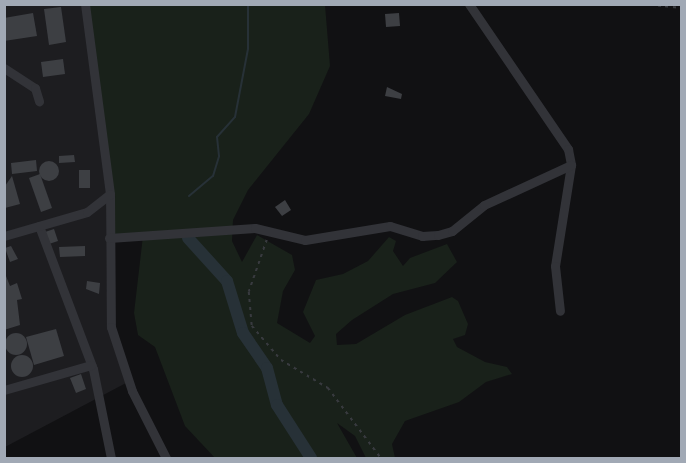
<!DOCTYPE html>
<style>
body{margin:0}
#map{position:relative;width:686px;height:463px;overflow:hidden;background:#111113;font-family:Helvetica,sans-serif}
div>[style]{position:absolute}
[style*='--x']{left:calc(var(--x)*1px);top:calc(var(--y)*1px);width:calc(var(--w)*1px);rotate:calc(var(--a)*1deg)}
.built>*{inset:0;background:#1d1d20}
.green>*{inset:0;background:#19211a}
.stream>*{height:2px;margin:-1px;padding:0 1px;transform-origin:1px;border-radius:1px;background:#273137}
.river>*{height:12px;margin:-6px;padding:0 6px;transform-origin:6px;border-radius:6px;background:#273137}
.building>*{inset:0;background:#3d3f43}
.round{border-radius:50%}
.path>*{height:1.5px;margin-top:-0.75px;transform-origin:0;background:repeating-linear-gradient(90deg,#383a3f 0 3px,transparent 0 7.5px)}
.minor>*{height:9px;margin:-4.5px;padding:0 4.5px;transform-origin:4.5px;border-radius:4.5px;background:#323338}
span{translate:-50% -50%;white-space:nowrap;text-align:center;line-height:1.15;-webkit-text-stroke:4.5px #0c0c0e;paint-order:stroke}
.frame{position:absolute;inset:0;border:6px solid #a1a9b5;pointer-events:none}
</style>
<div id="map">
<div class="built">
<div style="clip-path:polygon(5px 5px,83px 5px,106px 190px,107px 294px,126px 383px,5px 447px)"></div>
</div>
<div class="green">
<div style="clip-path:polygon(83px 5px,325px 5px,330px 66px,309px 114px,248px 190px,233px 220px,232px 241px,242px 262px,257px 235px,292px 255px,295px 270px,283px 291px,277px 323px,310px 343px,315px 336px,303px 312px,316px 280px,343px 274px,368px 261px,389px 237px,396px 241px,393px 251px,403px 266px,410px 258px,447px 244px,457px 262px,435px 283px,393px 294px,352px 320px,336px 334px,337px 345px,356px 344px,405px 315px,452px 297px,458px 301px,468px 324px,465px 335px,453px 339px,457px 347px,485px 362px,507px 367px,512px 374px,486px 382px,459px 402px,405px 421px,392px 444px,395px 458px,366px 458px,355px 436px,337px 423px,357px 458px,215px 458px,185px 426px,155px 347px,138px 335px,134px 313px,143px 236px,107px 237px,108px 198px)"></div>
</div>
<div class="stream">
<div style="--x:189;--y:196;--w:31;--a:-40"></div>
<div style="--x:213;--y:176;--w:21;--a:-73"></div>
<div style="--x:219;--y:156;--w:19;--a:-96"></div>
<div style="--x:217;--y:137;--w:27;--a:-48"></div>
<div style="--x:235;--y:117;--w:69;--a:-79.2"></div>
<div style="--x:248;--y:49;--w:45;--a:-90"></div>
</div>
<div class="river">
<div style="--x:188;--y:238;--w:58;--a:47.8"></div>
<div style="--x:227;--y:281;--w:54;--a:72.9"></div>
<div style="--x:243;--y:333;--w:42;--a:55.6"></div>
<div style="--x:267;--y:368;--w:38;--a:75"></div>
<div style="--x:277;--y:405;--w:63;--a:57.3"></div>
</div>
<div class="building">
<div style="clip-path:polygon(61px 7px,66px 42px,49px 45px,44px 9px)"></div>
<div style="clip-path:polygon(33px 13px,37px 36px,4px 41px,4px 18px)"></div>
<div style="clip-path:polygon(399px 13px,400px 26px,386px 27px,385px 14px)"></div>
<div style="clip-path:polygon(63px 59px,65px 74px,43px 77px,41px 62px)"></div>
<div style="clip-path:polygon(387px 87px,402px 94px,401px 99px,385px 96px)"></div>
<div style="clip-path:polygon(74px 155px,75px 162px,59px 163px,59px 156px)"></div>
<div style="clip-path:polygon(36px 160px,37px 171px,12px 174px,11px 163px)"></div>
<div class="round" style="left:39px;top:161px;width:20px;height:20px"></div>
<div style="clip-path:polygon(79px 170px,90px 170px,90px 188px,79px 188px)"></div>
<div style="clip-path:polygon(40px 174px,52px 208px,41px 212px,29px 178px)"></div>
<div style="clip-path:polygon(12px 176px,20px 204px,5px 208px,5px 186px)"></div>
<div style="clip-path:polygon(285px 200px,291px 210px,282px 216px,275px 207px)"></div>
<div style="clip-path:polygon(54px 229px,58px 241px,49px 244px,45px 232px)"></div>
<div style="clip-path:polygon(11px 246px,18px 259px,10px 262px,5px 248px)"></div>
<div style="clip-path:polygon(85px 246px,85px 256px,60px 257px,59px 247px)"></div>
<div style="clip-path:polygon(4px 271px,10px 286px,17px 283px,22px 299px,17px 300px,20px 325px,4px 330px)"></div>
<div style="clip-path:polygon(87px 281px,100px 283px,99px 294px,86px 289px)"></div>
<div style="clip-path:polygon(56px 329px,64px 356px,34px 365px,26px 337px)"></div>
<div class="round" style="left:5px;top:333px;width:22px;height:22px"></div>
<div class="round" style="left:11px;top:355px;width:22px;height:22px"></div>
<div style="clip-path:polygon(81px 374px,86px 389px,76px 393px,70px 378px)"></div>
</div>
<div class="path">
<div style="--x:643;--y:4;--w:39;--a:6"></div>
<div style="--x:267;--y:240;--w:55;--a:109.1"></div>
<div style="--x:249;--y:292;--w:34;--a:85"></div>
<div style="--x:252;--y:326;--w:45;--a:49.5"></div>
<div style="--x:281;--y:360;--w:55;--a:30.8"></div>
<div style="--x:328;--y:388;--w:88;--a:52.9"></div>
</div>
<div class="minor">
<div style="--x:85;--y:4;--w:192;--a:82.5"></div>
<div style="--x:110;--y:194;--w:133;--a:89.6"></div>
<div style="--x:111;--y:327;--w:67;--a:71.8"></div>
<div style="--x:132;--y:391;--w:75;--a:63.1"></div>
<div style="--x:469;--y:4;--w:176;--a:55.7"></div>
<div style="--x:568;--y:149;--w:16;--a:79"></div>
<div style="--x:571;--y:165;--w:102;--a:99"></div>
<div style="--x:555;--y:266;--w:45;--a:83.7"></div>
<div style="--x:4;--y:68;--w:37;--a:33"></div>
<div style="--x:35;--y:88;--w:14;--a:73"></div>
<div style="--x:39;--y:226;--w:153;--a:69.3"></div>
<div style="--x:93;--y:369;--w:91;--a:78.6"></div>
<div style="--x:4;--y:236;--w:86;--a:-16.1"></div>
<div style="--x:87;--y:212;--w:29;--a:-38"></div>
<div style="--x:109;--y:238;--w:146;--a:-3.9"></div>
<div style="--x:255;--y:228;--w:51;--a:13.5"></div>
<div style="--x:305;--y:240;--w:86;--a:-9.4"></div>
<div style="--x:390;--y:226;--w:34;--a:17"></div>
<div style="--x:422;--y:236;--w:16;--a:-4"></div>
<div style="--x:438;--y:235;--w:15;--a:-16"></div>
<div style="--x:452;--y:231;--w:41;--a:-39.1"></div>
<div style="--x:484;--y:205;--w:96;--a:-24.7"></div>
<div style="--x:4;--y:390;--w:91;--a:-16"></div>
</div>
<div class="frame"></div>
</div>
